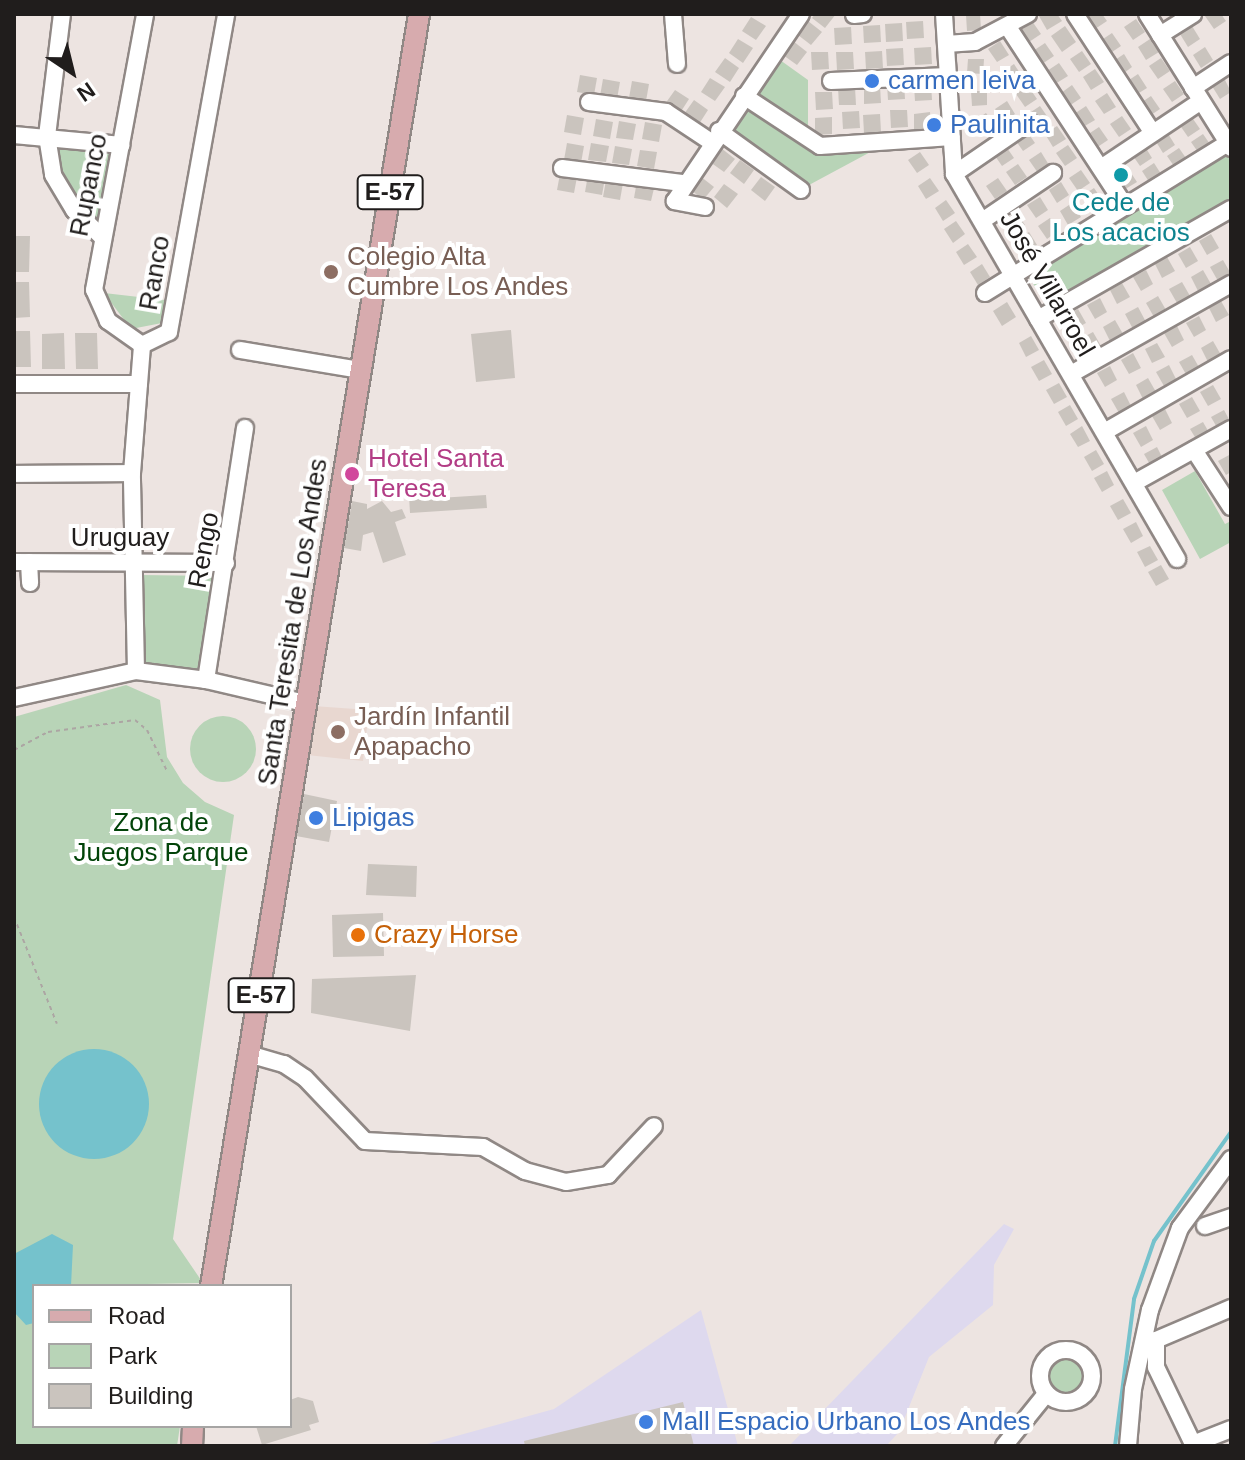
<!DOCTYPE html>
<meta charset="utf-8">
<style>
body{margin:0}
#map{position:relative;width:1245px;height:1460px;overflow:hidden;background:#ede4e1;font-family:Helvetica,sans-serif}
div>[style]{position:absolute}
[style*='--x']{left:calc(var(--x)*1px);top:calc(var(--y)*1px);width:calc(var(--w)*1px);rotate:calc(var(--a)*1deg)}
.commercial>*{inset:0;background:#ded9ee}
.built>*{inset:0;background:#e8d7d0}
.green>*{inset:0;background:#b8d4b7}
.round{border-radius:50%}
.water>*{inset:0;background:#75c2cc}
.stream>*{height:4px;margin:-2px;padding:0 2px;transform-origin:2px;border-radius:2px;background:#75c2cc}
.building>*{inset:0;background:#cac4be}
.path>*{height:2px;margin-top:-1px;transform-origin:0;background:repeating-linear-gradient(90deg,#aca5a3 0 4px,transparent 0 8px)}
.roads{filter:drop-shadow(2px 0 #908885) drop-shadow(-2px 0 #908885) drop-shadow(0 2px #908885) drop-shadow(0 -2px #908885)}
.minor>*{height:16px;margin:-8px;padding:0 8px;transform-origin:8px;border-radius:8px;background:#fff}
.minor>.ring{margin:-8px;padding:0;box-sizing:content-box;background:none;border:16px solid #fff;border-radius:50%}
.major>*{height:20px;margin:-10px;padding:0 10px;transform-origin:10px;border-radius:10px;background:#d7abae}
.dots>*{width:22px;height:22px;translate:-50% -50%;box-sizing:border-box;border:4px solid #fff;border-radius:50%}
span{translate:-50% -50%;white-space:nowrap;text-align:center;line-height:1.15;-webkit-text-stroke:8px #fff;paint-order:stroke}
.shield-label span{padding:2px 6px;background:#fff;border:2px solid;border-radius:6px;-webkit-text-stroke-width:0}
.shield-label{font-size:24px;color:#201d1c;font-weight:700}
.shop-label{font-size:26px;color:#366cbe}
.left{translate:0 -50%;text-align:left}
.street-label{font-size:26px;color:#201d1c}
.culture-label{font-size:26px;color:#0d838f}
.education-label{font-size:26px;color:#785e54}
.hotel-label{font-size:26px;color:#b23c85}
.park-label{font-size:26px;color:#014308}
.food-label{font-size:26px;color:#c56008}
.frame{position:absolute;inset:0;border:16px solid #201d1c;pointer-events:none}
.legend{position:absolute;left:32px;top:1284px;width:260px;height:144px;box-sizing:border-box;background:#fff;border:2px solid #a6a5a4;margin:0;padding:10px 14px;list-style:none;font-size:24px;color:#201d1c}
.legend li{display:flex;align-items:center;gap:16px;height:40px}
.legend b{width:40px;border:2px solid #a6a5a4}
.north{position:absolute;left:32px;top:32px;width:80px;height:80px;-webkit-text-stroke:6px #fff;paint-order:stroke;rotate:145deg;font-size:22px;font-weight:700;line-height:32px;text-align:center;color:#201d1c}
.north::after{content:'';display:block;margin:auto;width:28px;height:36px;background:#201d1c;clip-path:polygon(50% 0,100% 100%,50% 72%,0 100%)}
</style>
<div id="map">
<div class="commercial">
<div style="clip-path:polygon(1004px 1224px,1014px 1229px,994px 1265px,993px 1305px,929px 1357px,899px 1432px,886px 1446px,789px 1446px)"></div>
<div style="clip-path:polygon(701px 1310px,738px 1446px,420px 1446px,554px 1409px)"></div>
</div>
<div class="built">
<div style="clip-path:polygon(313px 706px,369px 710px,363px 761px,307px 755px)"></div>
</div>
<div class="green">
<div style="clip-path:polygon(780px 60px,808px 80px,808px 132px,755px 94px)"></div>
<div style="clip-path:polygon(746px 104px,806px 148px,876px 149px,809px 185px,727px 129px)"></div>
<div style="clip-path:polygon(52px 142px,116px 150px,99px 227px,79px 207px,60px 173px)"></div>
<div style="clip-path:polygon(1231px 151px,1231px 206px,1049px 308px,1028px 276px)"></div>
<div style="clip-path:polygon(104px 293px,165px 300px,162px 323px,131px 329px)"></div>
<div style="clip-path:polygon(1195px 471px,1225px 524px,1231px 521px,1231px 542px,1200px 559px,1162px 490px)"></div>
<div style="clip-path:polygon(141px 575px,216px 576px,200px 671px,143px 664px)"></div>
<div style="clip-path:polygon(126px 685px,160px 700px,167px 757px,183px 783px,205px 802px,234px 815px,173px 1239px,203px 1283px,34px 1286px,34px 1426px,180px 1426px,177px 1446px,14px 1446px,14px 717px)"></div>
<div class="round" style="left:190px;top:716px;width:66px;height:66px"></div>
<div class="round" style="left:1045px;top:1354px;width:44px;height:44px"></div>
</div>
<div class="water">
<div class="round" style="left:39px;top:1049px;width:110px;height:110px"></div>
<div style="clip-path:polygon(52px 1234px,73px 1245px,71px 1286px,34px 1286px,34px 1323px,26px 1325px,14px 1312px,14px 1254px)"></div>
</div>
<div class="stream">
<div style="--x:1115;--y:1446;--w:148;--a:-82.6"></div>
<div style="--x:1134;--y:1299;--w:61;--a:-71"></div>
<div style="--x:1154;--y:1241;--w:133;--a:-54.8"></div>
</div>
<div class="building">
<div style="clip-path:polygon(815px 14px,836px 14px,825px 28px,812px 18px)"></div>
<div style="clip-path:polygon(980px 14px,981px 30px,967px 31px,966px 15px)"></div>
<div style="clip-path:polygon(1057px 14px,1062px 21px,1047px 30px,1039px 16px)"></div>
<div style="clip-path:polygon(1102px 14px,1107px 21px,1095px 29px,1086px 16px)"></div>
<div style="clip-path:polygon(1221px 14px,1226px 21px,1214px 29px,1205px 16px)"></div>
<div style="clip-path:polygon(751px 17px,766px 26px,756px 40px,742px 31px)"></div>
<div style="clip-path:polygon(1136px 19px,1145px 32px,1133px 40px,1124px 27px)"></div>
<div style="clip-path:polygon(808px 21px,822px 32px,811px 45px,798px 35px)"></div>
<div style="clip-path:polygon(923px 21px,924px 38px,907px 39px,906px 22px)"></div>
<div style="clip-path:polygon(1032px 21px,1041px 34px,1029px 42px,1020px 29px)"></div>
<div style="clip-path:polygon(902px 23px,903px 41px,886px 42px,885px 24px)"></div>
<div style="clip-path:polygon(880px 25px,881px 42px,864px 43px,863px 26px)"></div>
<div style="clip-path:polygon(1065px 26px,1076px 42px,1062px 52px,1051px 36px)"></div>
<div style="clip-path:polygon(1192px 26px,1200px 39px,1188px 47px,1180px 34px)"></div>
<div style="clip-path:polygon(851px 27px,852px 44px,835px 45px,834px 28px)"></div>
<div style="clip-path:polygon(1112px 33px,1121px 46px,1109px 54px,1100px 41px)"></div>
<div style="clip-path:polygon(738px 39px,753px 48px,743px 63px,729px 53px)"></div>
<div style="clip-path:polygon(1150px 39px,1159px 52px,1146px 60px,1138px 47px)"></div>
<div style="clip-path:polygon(793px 41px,807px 52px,797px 65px,783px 55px)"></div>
<div style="clip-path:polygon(1000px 41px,1009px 55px,997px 62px,988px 49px)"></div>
<div style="clip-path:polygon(1045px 43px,1054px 56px,1042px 64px,1033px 51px)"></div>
<div style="clip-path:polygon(931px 47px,932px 64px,915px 65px,914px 48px)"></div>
<div style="clip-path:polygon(1205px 47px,1213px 60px,1201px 68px,1193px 55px)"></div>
<div style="clip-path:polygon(903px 48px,904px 65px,887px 66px,886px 49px)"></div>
<div style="clip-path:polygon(882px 51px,883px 68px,866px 69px,865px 52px)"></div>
<div style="clip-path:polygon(1082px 51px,1091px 64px,1079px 72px,1070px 59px)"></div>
<div style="clip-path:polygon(811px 52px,828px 52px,829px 69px,812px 70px)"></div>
<div style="clip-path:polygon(836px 52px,853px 52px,854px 69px,837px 70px)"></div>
<div style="clip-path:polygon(1124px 54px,1132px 67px,1120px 76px,1112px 62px)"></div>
<div style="clip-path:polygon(725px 58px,739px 68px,730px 82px,715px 72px)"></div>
<div style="clip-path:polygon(1161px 58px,1170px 71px,1158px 79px,1149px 66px)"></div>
<div style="clip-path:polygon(968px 59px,984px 59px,983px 74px,967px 73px)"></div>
<div style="clip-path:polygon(1059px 63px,1068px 76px,1055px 84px,1047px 71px)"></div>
<div style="clip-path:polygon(1014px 64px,1023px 78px,1011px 86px,1002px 72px)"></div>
<div style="clip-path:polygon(1095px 69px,1104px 82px,1091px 90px,1083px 77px)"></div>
<div style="clip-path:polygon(1138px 74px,1147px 88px,1134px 96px,1126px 82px)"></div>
<div style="clip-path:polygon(580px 75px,597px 78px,594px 95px,577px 92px)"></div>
<div style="clip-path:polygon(710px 78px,725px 87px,715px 101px,701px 92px)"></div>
<div style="clip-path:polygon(1224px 78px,1231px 92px,1220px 99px,1212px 86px)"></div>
<div style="clip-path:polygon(603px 79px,620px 82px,617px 99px,600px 96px)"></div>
<div style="clip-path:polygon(632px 81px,649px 84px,646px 101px,629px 98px)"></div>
<div style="clip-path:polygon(1175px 81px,1184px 94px,1172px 102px,1163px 89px)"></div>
<div style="clip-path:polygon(904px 82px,905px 99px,888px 100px,887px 83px)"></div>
<div style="clip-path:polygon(931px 83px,932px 100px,915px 101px,914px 84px)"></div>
<div style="clip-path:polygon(1072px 85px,1081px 98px,1069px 106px,1061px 93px)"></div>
<div style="clip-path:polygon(880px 86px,881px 103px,864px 104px,864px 87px)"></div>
<div style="clip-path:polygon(1028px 86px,1037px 99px,1025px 107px,1016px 94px)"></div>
<div style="clip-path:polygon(855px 87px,856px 105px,839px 105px,838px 88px)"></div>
<div style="clip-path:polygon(675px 90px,689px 99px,680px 113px,665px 104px)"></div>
<div style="clip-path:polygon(971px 91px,987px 91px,987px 105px,972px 106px)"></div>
<div style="clip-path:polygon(815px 92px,832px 92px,833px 109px,816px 110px)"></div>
<div style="clip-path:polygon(1107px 93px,1116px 107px,1104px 114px,1095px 101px)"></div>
<div style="clip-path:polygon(1151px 96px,1160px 109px,1148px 117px,1139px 104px)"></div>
<div style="clip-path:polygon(694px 100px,708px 110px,699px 124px,684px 114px)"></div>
<div style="clip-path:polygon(1007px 101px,1015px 114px,1003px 122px,995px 109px)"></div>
<div style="clip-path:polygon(1040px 106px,1049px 119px,1037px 127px,1028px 114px)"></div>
<div style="clip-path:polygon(1086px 106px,1095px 120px,1083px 127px,1074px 114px)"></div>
<div style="clip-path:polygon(890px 110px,907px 110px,908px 127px,891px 128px)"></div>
<div style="clip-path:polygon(859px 111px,860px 128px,843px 129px,842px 112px)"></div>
<div style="clip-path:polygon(930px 112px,931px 130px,914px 131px,914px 114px)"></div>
<div style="clip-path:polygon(986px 113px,995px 126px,983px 134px,974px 121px)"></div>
<div style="clip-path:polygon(880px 114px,881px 132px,864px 133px,863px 115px)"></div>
<div style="clip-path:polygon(567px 115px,584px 118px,581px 135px,564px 132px)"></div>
<div style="clip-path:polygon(1122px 116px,1131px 129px,1119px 137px,1110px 124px)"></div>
<div style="clip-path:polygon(1191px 116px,1200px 129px,1188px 137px,1179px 124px)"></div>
<div style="clip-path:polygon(832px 117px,832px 134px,815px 135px,815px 118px)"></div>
<div style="clip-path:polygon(596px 119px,613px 122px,610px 139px,593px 136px)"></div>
<div style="clip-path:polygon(619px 121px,636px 124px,633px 140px,616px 138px)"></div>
<div style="clip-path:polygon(645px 122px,662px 125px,659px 142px,642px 139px)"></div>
<div style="clip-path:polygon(1057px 126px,1066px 139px,1053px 147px,1045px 134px)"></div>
<div style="clip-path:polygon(1099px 127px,1108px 140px,1096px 148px,1087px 135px)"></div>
<div style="clip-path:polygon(1026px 130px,1035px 143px,1023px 151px,1014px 138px)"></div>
<div style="clip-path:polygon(1167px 132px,1175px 145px,1163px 153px,1155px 140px)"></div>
<div style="clip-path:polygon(1203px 134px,1212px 147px,1200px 155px,1191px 142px)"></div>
<div style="clip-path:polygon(567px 143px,584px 146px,581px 163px,564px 160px)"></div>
<div style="clip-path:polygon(591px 143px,609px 146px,606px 162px,588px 160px)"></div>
<div style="clip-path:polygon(1005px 145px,1014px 158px,1002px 166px,993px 153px)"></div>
<div style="clip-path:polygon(1068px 145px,1077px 158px,1065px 166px,1056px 153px)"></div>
<div style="clip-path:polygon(1144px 145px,1152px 158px,1140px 166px,1131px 153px)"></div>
<div style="clip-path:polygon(615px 146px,632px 149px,629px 165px,612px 163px)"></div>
<div style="clip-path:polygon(721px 148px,735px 159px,724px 172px,710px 162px)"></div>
<div style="clip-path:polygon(1179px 148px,1188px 161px,1176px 169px,1167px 156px)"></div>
<div style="clip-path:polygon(640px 150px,657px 152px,654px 169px,637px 166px)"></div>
<div style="clip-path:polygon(920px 152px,929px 165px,917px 173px,908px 160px)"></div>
<div style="clip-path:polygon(1041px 152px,1049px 165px,1038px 173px,1029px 160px)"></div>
<div style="clip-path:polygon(1121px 158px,1137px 182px,1122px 191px,1106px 167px)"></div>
<div style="clip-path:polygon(740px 160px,754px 170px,744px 184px,730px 173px)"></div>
<div style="clip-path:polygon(1154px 163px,1163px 177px,1151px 185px,1142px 171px)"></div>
<div style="clip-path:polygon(1018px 164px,1027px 177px,1015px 185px,1006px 172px)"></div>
<div style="clip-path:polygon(1081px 170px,1090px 183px,1078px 191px,1069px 178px)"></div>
<div style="clip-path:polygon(560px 174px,577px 177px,574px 193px,557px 190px)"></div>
<div style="clip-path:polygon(588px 175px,605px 178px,602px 195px,585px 192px)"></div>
<div style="clip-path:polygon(700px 176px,714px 187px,703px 200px,690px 189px)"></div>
<div style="clip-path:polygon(761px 177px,775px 187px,765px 201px,751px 190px)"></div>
<div style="clip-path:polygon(930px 178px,939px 191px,926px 199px,918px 186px)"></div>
<div style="clip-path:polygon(998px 178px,1007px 191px,995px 199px,986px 186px)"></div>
<div style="clip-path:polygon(606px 180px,623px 183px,620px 200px,603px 197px)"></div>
<div style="clip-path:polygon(637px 181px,655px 184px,651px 201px,634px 198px)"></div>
<div style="clip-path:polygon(1061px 182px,1069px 195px,1057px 203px,1049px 190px)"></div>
<div style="clip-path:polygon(724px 184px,738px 194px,727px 208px,714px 197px)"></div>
<div style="clip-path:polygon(1094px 188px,1103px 201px,1091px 209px,1082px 196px)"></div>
<div style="clip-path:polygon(1040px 197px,1048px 210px,1036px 218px,1027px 205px)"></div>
<div style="clip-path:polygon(946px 200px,955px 213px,943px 221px,935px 208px)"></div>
<div style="clip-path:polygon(1072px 203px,1081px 217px,1068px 225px,1060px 211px)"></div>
<div style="clip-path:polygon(1016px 212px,1025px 225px,1013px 233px,1004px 220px)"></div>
<div style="clip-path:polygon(1050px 218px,1058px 231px,1047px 239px,1038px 226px)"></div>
<div style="clip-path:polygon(956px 221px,965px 234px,953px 243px,944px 229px)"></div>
<div style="clip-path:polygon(1029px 232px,1037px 245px,1025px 253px,1016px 240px)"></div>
<div style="clip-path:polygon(1211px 234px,1219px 248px,1207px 255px,1199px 241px)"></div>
<div style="clip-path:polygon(14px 236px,30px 236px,29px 272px,14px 272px)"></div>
<div style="clip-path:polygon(968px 244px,977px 257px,964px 265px,956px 252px)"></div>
<div style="clip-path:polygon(1190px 247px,1198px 261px,1186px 268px,1178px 254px)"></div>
<div style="clip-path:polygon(1167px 257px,1175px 271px,1162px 278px,1155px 264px)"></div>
<div style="clip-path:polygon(1223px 260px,1231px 274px,1218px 281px,1210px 267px)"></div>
<div style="clip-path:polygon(982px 264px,990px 277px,978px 285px,970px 272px)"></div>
<div style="clip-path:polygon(1146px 270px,1153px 284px,1141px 291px,1133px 277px)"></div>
<div style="clip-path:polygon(1203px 270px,1211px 284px,1198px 291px,1191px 277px)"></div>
<div style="clip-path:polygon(14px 282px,29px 282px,30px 317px,14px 318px)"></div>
<div style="clip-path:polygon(1182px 282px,1190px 296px,1177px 303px,1169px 289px)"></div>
<div style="clip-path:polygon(1122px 283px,1130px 297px,1117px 304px,1110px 290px)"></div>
<div style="clip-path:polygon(1158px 296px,1166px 310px,1154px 317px,1146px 303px)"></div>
<div style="clip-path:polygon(1100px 298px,1107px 312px,1095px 319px,1087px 305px)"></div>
<div style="clip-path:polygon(1221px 301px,1229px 315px,1216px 322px,1209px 308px)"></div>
<div style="clip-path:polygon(1007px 302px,1016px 317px,1002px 326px,993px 311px)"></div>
<div style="clip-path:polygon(1138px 307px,1146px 322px,1133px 329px,1125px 314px)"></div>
<div style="clip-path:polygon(1078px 309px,1086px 323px,1073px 330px,1065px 316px)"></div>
<div style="clip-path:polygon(1199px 316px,1206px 330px,1194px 337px,1186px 323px)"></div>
<div style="clip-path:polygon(1115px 320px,1123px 334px,1110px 341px,1103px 327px)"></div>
<div style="clip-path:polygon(1177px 326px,1184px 340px,1172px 347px,1164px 333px)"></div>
<div style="clip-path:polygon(511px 330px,515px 378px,476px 382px,471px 334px)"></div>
<div style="clip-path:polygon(14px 331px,30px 331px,31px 367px,14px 367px)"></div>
<div style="clip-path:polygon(1093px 332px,1101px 346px,1088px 353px,1080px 339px)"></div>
<div style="clip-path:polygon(64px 333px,65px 369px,42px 369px,42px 334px)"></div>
<div style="clip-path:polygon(75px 333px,97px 333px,98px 369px,76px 369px)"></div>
<div style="clip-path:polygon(1031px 336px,1039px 350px,1026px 357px,1019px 343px)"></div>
<div style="clip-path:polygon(1213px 341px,1221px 355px,1208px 362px,1201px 348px)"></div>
<div style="clip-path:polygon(1157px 343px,1165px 357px,1152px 363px,1145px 349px)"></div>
<div style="clip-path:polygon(1133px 353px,1141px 368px,1129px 374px,1121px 360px)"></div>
<div style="clip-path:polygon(1192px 355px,1200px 369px,1187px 376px,1179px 362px)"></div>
<div style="clip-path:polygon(1044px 360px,1052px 374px,1039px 381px,1031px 367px)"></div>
<div style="clip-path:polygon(1169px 365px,1176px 379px,1164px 386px,1156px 372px)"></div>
<div style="clip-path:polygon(1110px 366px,1117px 380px,1105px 387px,1097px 373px)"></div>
<div style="clip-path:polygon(1148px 378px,1156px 392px,1143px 399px,1136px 385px)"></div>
<div style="clip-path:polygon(1059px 383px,1067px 397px,1054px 404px,1046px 390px)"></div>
<div style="clip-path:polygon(1213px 385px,1221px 399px,1208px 406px,1200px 392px)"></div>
<div style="clip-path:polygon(1124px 392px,1131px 406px,1119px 413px,1111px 399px)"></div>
<div style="clip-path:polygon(1192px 397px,1200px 411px,1187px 418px,1179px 404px)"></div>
<div style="clip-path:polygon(1070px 405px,1078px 419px,1066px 426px,1058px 412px)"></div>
<div style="clip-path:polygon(1165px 409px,1172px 423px,1160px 430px,1152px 416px)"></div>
<div style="clip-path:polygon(1224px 410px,1231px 423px,1219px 431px,1211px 417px)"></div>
<div style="clip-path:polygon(1203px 422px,1211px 436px,1198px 442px,1190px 429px)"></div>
<div style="clip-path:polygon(1082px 426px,1090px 441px,1078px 447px,1070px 434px)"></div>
<div style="clip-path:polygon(1146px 426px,1153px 440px,1141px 447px,1133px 433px)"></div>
<div style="clip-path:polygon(1157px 447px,1164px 461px,1152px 468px,1144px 454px)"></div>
<div style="clip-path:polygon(1096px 450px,1104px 464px,1092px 471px,1084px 457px)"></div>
<div style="clip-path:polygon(1231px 454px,1231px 472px,1226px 475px,1218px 461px)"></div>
<div style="clip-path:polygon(1107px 471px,1114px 485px,1102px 492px,1094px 478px)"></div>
<div style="clip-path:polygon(422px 495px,423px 499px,486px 495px,487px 508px,410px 513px,409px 496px)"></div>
<div style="clip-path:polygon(1123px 499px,1131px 513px,1118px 520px,1110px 506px)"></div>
<div style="clip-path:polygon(352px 501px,367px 504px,367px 509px,382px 501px,391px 512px,402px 509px,406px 518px,395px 522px,406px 555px,383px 563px,373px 532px,363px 535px,361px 551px,344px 548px)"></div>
<div style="clip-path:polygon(1136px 522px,1143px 536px,1131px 543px,1123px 529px)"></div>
<div style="clip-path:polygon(1150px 546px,1158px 560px,1145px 567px,1137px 552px)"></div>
<div style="clip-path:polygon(1161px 565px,1169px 579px,1156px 586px,1148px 572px)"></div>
<div style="clip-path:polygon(304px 794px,337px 801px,329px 842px,296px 836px)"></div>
<div style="clip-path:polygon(368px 864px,417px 866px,416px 897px,366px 895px)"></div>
<div style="clip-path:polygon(383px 913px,384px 956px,333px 957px,332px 915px)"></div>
<div style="clip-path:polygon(416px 975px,410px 1031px,311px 1013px,312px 979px)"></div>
<div style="clip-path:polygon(298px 1397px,313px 1401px,319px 1422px,309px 1425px,311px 1430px,262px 1445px,256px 1426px,290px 1426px,290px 1400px)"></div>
<div style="clip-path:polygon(683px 1402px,694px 1446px,525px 1446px,524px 1441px)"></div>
</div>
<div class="path">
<div style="--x:14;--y:750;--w:38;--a:-28"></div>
<div style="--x:48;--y:732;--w:88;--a:-7.9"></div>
<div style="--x:135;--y:720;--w:16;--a:40"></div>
<div style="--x:147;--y:730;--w:46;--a:64"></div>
<div style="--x:14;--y:917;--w:115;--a:68.1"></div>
</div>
<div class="roads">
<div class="minor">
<div style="--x:62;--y:14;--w:123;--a:97"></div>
<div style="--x:47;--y:136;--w:39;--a:81"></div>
<div style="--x:53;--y:175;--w:41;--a:59"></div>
<div style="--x:74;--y:210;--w:40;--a:44"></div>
<div style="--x:673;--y:14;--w:50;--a:85.4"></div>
<div style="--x:944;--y:14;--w:160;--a:86.4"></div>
<div style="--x:954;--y:174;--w:445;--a:59.9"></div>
<div style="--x:1075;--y:14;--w:142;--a:56.8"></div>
<div style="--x:1147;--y:14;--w:158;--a:57.9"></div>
<div style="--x:854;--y:15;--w:9;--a:-6"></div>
<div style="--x:1008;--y:27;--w:214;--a:56.8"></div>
<div style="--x:1160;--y:35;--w:39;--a:-32"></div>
<div style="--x:946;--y:44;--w:29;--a:-4"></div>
<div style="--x:975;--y:42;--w:60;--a:-27.8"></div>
<div style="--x:831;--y:81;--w:117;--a:-2.4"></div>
<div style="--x:1193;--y:88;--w:45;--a:-33.3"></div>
<div style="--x:744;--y:96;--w:91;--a:33.3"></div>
<div style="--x:820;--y:146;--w:132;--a:-3.9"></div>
<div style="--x:589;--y:102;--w:78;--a:7.4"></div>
<div style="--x:666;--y:112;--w:54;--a:33.7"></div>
<div style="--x:719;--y:131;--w:101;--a:35.7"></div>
<div style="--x:14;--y:135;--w:108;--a:5.3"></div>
<div style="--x:562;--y:168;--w:121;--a:7.1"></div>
<div style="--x:1101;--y:168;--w:120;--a:-33.8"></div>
<div style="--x:954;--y:174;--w:92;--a:-34.4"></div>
<div style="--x:705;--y:207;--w:31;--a:-169"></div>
<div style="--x:675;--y:201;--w:225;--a:-56"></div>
<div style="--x:982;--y:221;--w:86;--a:-34.1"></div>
<div style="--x:985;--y:293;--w:289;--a:-31.7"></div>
<div style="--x:1038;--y:319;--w:222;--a:-29.7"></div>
<div style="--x:142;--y:345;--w:42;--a:-144.8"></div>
<div style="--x:108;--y:321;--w:34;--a:-114"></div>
<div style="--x:94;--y:290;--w:281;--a:-79.5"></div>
<div style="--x:240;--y:350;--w:122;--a:9.5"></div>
<div style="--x:1071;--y:374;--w:184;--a:-29.4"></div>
<div style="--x:14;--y:384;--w:125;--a:0"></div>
<div style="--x:1106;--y:431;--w:144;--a:-29.9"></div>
<div style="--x:1194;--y:450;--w:68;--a:57"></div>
<div style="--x:14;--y:474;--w:118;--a:-0.5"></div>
<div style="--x:1134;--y:483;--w:111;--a:-29.1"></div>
<div style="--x:14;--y:562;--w:212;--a:0.3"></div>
<div style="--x:29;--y:562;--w:21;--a:87"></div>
<div style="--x:136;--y:671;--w:198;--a:-91.2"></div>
<div style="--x:132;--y:473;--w:128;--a:-85.5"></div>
<div style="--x:142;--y:345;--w:30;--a:-26"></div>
<div style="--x:169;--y:332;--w:323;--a:-79.8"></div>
<div style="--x:206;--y:680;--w:255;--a:-81.2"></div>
<div style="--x:14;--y:698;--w:125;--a:-12.5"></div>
<div style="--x:136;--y:671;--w:71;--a:7.3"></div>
<div style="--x:206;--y:680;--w:102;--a:13.1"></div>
<div style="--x:252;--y:1055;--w:33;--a:16"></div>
<div style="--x:284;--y:1064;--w:25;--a:34"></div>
<div style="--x:305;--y:1078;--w:87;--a:46.4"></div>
<div style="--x:365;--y:1141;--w:118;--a:2.9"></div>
<div style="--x:483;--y:1147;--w:48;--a:29.7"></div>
<div style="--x:525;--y:1171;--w:42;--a:15"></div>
<div style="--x:566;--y:1182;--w:43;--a:-9.5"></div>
<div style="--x:608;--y:1175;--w:67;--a:-46.8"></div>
<div style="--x:1205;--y:1226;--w:28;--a:-19"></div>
<div class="ring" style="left:1040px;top:1350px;width:36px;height:36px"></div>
<div style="--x:1193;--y:1444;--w:41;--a:-21.5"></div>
<div style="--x:1004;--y:1446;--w:67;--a:-51.1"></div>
<div style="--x:1128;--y:1446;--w:57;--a:-85"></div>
<div style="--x:1133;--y:1389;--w:81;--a:-77.9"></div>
<div style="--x:1150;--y:1310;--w:87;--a:-69.9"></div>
<div style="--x:1180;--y:1228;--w:86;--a:-53.5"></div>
<div style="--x:1194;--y:1446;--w:88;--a:-115.7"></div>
<div style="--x:1156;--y:1367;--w:27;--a:-90"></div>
<div style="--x:1156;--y:1340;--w:82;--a:-23.1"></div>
</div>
<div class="major">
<div style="--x:211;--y:1286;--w:1289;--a:-80.71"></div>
<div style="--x:192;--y:1446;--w:20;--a:-87"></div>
</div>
</div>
<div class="dots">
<div style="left:872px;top:81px;background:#3f7fe0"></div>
<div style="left:934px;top:125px;background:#3f7fe0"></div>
<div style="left:1121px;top:175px;background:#0f9aa8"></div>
<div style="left:331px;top:272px;background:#8d6e63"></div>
<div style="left:352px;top:474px;background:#d1479c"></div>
<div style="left:338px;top:732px;background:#8d6e63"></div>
<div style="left:316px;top:818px;background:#3f7fe0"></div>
<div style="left:358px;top:935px;background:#e8710a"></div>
<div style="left:646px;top:1422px;background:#3f7fe0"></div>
</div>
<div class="shield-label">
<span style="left:390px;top:192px">E-57</span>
<span style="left:261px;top:995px">E-57</span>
</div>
<div class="shop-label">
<span class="left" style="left:888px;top:81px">carmen leiva</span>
<span class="left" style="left:950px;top:125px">Paulinita</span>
<span class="left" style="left:332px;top:818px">Lipigas</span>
<span class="left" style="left:662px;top:1422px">Mall Espacio Urbano Los Andes</span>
</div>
<div class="street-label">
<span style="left:89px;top:185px;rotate:-79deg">Rupanco</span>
<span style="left:155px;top:273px;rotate:-80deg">Ranco</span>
<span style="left:1047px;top:284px;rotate:60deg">José Villarroel</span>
<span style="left:120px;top:538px">Uruguay</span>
<span style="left:204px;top:550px;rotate:-80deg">Rengo</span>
<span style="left:293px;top:622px;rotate:-81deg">Santa Teresita de Los Andes</span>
</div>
<div class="culture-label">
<span style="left:1121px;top:218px">Cede de<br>Los acacios</span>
</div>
<div class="education-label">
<span class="left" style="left:347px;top:272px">Colegio Alta<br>Cumbre Los Andes</span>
<span class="left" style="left:354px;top:732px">Jardín Infantil<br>Apapacho</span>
</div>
<div class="hotel-label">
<span class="left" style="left:368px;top:474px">Hotel Santa<br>Teresa</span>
</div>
<div class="park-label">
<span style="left:161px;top:838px">Zona de<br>Juegos Parque</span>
</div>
<div class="food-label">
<span class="left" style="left:374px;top:935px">Crazy Horse</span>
</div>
<div class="frame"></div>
<ul class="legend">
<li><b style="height:10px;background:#d7abae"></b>Road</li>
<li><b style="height:22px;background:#b8d4b7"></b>Park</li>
<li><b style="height:22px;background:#cac4be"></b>Building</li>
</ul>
<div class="north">N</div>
</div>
